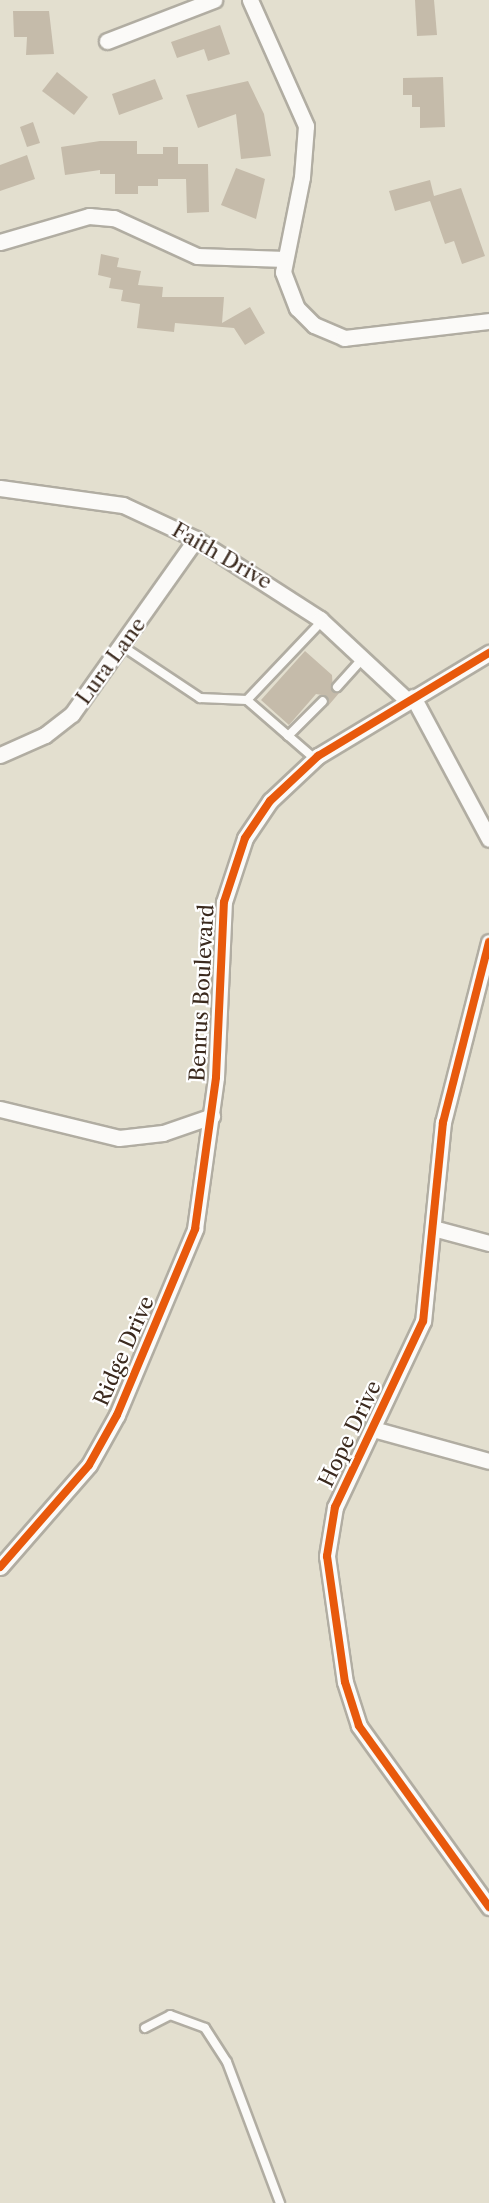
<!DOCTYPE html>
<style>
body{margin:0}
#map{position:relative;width:489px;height:2203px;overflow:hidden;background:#e3dfcf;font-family:"Libre Caslon Text",serif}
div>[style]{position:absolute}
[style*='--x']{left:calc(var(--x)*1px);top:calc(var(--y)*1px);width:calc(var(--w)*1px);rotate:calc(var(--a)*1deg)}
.building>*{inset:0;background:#c5bbaa}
.roads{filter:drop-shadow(2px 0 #b1ada2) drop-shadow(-2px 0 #b1ada2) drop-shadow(0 2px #b1ada2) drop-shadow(0 -2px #b1ada2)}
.service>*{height:8px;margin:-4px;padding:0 4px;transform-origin:4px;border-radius:4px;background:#fbfaf8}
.minor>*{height:15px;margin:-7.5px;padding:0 7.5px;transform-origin:7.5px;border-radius:7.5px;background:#fbfaf8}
.cycleway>*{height:8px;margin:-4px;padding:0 4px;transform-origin:4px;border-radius:4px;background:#e8590c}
span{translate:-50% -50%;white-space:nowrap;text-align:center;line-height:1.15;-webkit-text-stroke:4.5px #fff;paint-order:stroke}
.street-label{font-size:21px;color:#3b2a1e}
</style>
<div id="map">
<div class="building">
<div style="clip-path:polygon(415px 0,434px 0,437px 35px,417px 36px)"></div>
<div style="clip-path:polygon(13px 11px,49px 11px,54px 54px,26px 55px,27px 37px,14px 37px)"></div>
<div style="clip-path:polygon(220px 25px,230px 54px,208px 61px,204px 49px,177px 58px,171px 42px)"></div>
<div style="clip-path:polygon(57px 72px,88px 97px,74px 115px,42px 91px)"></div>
<div style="clip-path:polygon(443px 77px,445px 127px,420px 128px,420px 107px,412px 107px,412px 95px,403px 95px,403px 78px)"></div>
<div style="clip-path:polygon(155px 79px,163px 99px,119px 115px,112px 94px)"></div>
<div style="clip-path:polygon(248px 81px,264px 114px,271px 156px,241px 159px,236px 114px,198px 128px,186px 95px)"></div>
<div style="clip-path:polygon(33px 122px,40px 143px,27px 147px,20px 127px)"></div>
<div style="clip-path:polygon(100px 141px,137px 141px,137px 154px,163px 154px,163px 147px,178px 147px,178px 164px,208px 164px,209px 212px,187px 213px,186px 179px,158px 179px,158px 186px,138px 186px,138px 194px,115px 194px,115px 174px,100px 174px,100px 170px,65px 175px,61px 147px)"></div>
<div style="clip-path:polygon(27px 155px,35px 179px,0 191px,0 165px)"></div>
<div style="clip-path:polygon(236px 168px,265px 179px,256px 219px,221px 205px)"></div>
<div style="clip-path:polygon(430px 180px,434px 196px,461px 188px,485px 256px,462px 264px,454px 241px,445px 244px,430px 201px,395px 211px,389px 191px)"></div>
<div style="clip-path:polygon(101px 254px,119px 258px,117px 267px,141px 271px,138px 285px,163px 287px,162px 297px,224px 297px,222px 323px,250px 307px,265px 333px,245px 345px,234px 328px,175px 323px,174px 332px,137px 328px,140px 304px,121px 301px,123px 290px,109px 288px,111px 278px,98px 275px)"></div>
<div style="clip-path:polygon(305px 651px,332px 675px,333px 691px,340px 692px,328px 706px,327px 696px,316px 694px,289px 725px,261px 700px)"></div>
</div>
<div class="roads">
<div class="service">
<div style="--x:122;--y:646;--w:94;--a:33.7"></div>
<div style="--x:200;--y:698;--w:47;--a:2.4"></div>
<div style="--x:247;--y:700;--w:90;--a:40.9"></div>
<div style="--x:337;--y:687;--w:39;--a:-48"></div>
<div style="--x:247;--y:700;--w:109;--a:-46.5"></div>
<div style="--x:288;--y:736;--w:49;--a:-45"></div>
<div style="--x:145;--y:2028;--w:28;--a:-27"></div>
<div style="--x:170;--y:2015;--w:37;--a:20"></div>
<div style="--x:205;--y:2028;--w:40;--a:57.1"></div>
<div style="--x:227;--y:2062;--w:151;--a:69.4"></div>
</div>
<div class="minor">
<div style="--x:250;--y:0;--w:138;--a:66"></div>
<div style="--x:306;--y:126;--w:51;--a:94.5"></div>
<div style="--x:302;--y:177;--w:97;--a:101.3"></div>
<div style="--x:283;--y:272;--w:39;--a:69"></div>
<div style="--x:297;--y:308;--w:24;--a:45"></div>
<div style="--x:314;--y:325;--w:33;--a:23"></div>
<div style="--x:344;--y:338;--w:146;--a:-6.7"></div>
<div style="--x:107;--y:41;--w:115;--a:-21"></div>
<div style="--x:0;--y:242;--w:93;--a:-16.3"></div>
<div style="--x:89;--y:216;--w:25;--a:5"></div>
<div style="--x:114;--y:218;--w:91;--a:24.6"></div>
<div style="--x:197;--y:256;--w:88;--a:2"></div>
<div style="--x:0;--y:488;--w:124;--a:7.9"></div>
<div style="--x:123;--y:505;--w:81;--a:25"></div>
<div style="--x:196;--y:539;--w:148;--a:32.8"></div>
<div style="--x:320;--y:619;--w:119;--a:43"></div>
<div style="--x:413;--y:697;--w:161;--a:61.8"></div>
<div style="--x:0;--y:755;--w:49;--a:-24"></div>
<div style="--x:45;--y:735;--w:34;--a:-38"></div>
<div style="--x:72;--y:714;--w:214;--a:-54.7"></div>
<div style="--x:489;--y:942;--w:186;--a:104.3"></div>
<div style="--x:443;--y:1122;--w:200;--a:95.7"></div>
<div style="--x:423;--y:1321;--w:206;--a:115.3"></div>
<div style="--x:335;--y:1507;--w:50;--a:99.3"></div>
<div style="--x:327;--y:1556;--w:127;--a:81.9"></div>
<div style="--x:345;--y:1682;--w:46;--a:72.3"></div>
<div style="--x:359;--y:1726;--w:223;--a:54.3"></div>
<div style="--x:0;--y:1109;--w:122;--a:13.7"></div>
<div style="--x:119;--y:1138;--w:44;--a:-6.5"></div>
<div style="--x:163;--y:1133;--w:52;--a:-19.1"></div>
<div style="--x:433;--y:1228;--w:58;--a:15"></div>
<div style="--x:373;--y:1429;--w:120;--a:15.4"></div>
<div style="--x:0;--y:1567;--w:135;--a:-48.9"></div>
<div style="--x:89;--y:1465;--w:57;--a:-60.8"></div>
<div style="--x:117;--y:1415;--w:202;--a:-67.2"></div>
<div style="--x:195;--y:1229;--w:153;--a:-82.1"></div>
<div style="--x:216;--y:1077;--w:175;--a:-87.4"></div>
<div style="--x:224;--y:902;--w:67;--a:-71.8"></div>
<div style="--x:245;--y:838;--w:45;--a:-56"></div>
<div style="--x:270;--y:801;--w:66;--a:-43.2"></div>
<div style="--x:318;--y:756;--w:200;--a:-31.1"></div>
</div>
</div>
<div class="cycleway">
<div style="--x:489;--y:942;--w:186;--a:104.3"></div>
<div style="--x:443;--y:1122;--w:200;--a:95.7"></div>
<div style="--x:423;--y:1321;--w:206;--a:115.3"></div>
<div style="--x:335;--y:1507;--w:50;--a:99.3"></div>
<div style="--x:327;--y:1556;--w:127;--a:81.9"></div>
<div style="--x:345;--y:1682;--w:46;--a:72.3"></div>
<div style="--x:359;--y:1726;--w:223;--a:54.3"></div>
<div style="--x:0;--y:1567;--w:135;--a:-48.9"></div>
<div style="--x:89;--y:1465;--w:57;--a:-60.8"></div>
<div style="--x:117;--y:1415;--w:202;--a:-67.2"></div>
<div style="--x:195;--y:1229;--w:153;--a:-82.1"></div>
<div style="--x:216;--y:1077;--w:175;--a:-87.4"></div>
<div style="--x:224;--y:902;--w:67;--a:-71.8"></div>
<div style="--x:245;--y:838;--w:45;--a:-56"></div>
<div style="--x:270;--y:801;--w:66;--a:-43.2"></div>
<div style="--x:318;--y:756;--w:200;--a:-31.1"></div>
</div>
<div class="street-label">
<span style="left:222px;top:556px;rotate:30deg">Faith Drive</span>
<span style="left:111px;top:661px;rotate:-54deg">Lura Lane</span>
<span style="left:202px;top:993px;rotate:-87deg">Benrus Boulevard</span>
<span style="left:124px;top:1351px;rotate:-66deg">Ridge Drive</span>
<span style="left:350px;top:1434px;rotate:-64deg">Hope Drive</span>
</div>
</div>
